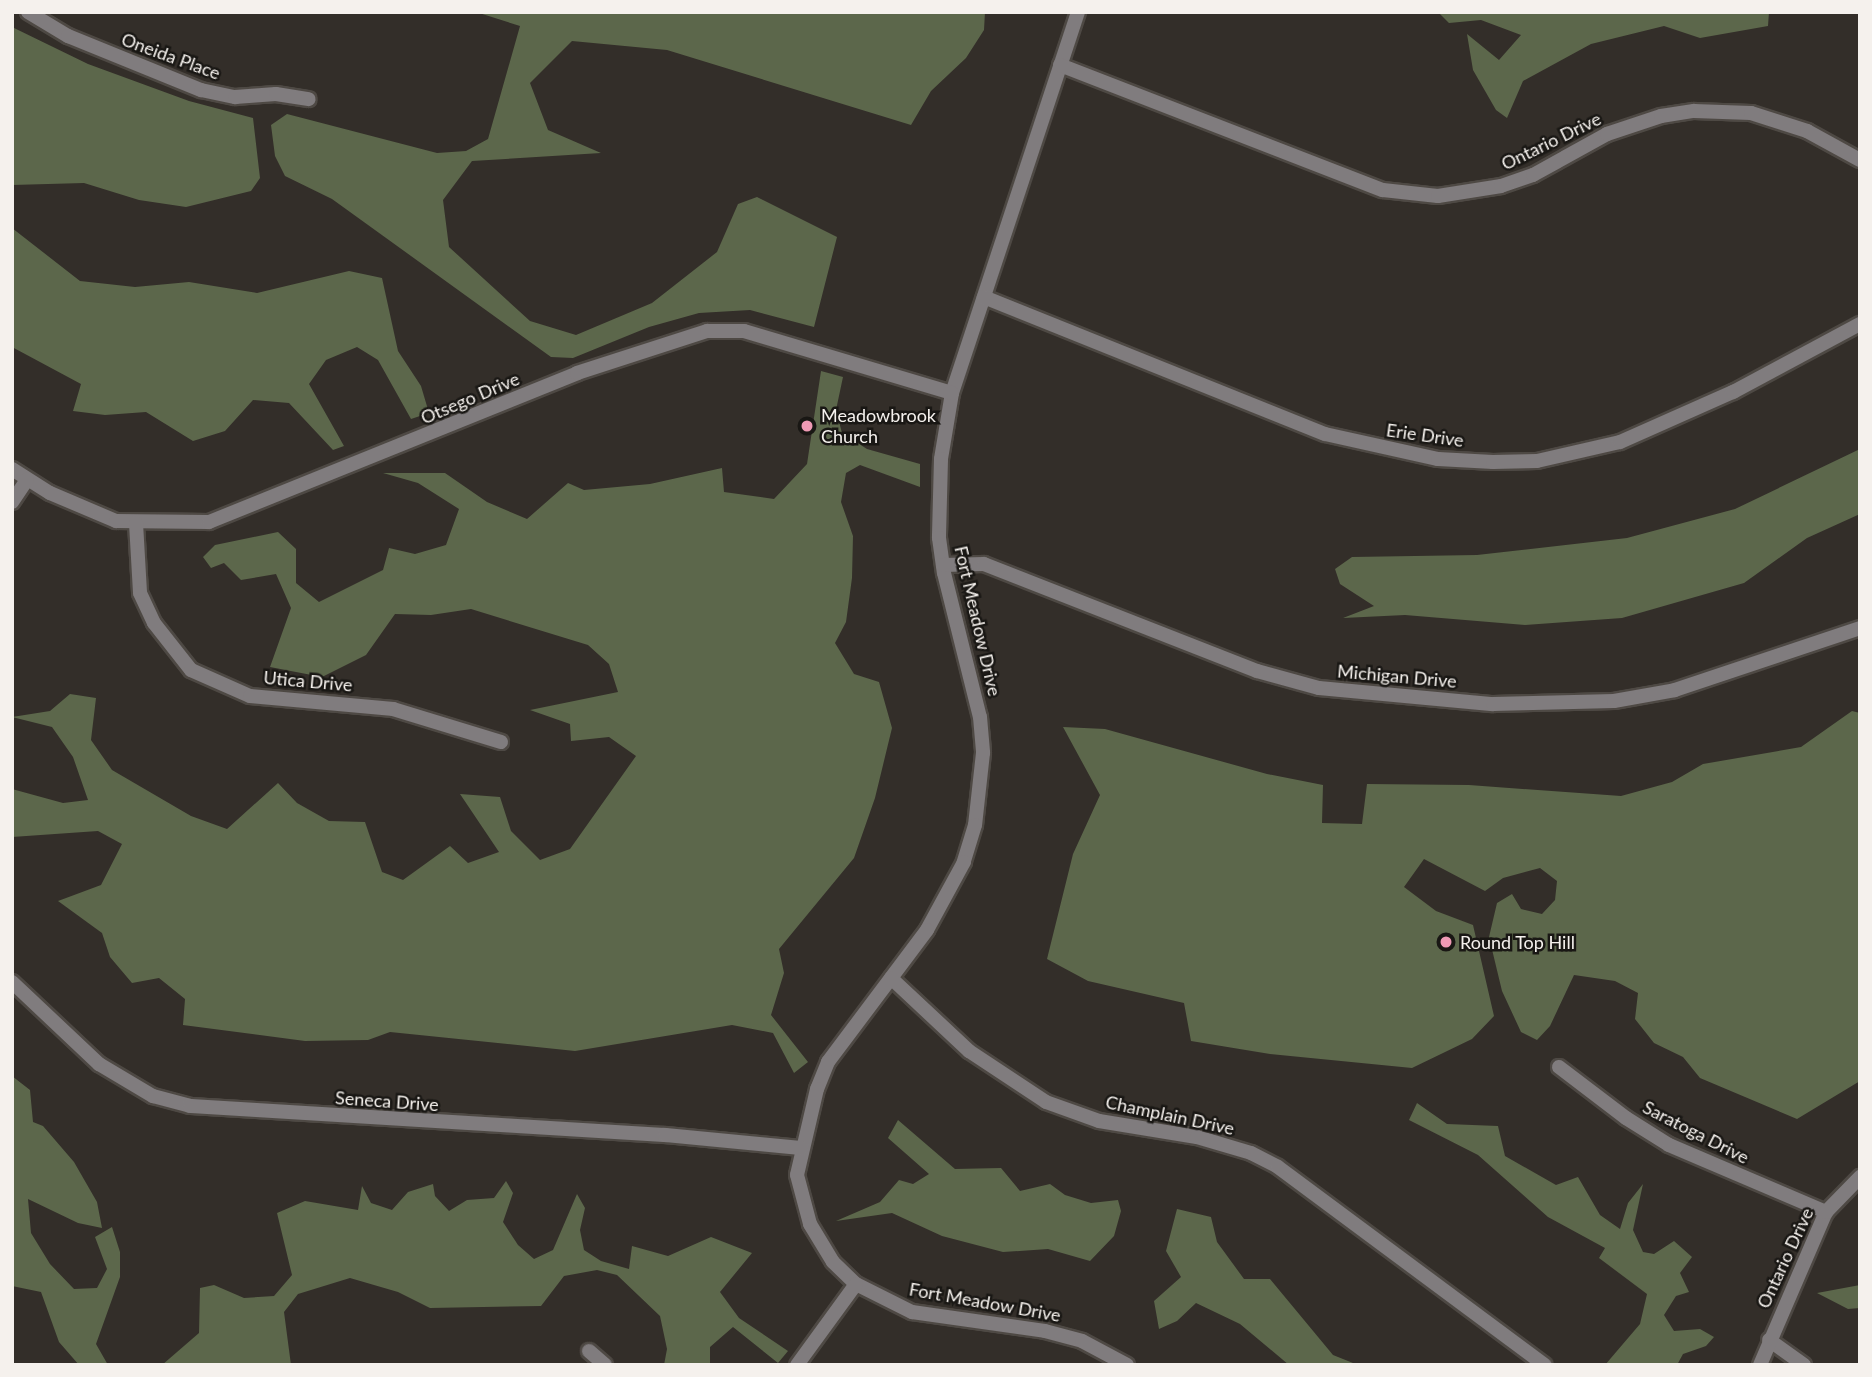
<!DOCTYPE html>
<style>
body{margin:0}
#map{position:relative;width:1872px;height:1377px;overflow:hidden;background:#332e29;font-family:Lato,sans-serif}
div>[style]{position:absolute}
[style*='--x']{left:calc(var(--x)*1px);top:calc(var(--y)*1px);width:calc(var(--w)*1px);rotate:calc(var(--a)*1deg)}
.forest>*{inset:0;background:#5c674b}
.roads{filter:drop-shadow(2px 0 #4e4944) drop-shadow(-2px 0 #4e4944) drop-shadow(0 2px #4e4944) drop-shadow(0 -2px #4e4944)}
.street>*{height:14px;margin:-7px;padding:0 7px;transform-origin:7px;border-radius:7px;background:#807c7e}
.dots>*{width:19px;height:19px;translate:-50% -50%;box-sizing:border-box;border:4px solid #191714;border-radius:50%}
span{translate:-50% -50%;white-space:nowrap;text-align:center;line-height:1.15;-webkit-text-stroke:5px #191714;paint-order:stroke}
.street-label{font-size:18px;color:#f5f1ed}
.poi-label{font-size:18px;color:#f5f1ed}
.left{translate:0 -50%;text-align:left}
.frame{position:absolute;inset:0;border:14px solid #f5f1ed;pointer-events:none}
</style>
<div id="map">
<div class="forest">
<div style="clip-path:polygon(476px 12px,985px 12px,984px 30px,966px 58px,931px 91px,911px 125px,667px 50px,572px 41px,530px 83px,548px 130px,601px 153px,472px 161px,443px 200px,449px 247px,530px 321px,576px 335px,652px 303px,717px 252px,738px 204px,757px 197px,837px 237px,814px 327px,750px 310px,699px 313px,649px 327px,573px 358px,551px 357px,332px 199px,285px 176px,275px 156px,271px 125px,287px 114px,437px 153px,466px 151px,488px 139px,520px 26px)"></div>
<div style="clip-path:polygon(1438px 12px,1769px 12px,1768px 26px,1700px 38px,1664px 26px,1591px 44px,1523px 81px,1507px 118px,1496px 110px,1473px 70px,1467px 34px,1499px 60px,1521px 35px,1481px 20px,1449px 23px)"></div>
<div style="clip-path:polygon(12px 27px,88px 64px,189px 101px,253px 118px,260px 178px,251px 191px,186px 207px,139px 200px,84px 183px,12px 185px)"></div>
<div style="clip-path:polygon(12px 228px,80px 281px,135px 287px,189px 282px,257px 293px,349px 271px,382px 278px,398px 351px,421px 386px,429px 413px,411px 419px,378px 360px,357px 347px,326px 360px,309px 384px,344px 446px,333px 450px,289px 403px,253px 400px,225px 431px,193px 441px,146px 412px,105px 415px,73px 411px,81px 384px,12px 347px)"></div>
<div style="clip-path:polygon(821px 371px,843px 377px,836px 410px,842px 433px,867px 449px,920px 464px,920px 487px,860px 465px,846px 473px,841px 502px,853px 536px,852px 578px,846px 622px,835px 643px,854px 674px,879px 682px,892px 728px,875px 798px,854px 858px,779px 949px,784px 973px,771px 1015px,808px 1062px,794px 1073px,773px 1033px,732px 1025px,575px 1051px,390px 1032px,368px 1040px,305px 1041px,183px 1025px,185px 999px,159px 978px,132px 983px,110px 957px,102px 933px,58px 901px,101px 885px,122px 844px,98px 831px,12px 837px,12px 789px,63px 803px,88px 800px,73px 757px,52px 727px,12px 717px,50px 711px,70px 694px,96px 698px,91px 740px,112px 770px,191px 816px,227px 829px,278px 783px,297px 803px,329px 821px,365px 822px,382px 872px,403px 880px,450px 846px,468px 863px,499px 852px,460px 794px,500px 797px,511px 831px,540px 860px,570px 849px,636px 756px,609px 737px,571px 741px,570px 724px,530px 710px,618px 692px,609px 664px,588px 645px,471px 609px,431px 615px,395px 614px,366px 655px,322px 677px,270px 667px,291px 608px,276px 574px,241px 580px,224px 563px,211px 568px,203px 557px,215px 545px,278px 532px,296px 549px,296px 583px,319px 602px,383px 570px,389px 548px,415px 554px,446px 545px,459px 509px,418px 483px,383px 473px,445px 473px,487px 502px,527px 519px,568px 483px,584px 490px,650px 484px,722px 468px,724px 492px,774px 499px,807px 464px)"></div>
<div style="clip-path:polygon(1860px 449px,1860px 514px,1807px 538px,1744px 583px,1622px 618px,1525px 625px,1405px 615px,1343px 618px,1374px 606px,1340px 584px,1335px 569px,1352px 557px,1477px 555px,1627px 538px,1735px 509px)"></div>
<div style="clip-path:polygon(1852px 711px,1860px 713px,1860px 1081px,1797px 1119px,1700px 1078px,1683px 1057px,1654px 1043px,1635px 1019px,1638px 993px,1615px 981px,1574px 975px,1550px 1026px,1537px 1040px,1521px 1032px,1502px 991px,1489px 937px,1497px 903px,1512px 894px,1521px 909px,1542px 914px,1555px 900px,1557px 881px,1540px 868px,1503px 878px,1485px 891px,1424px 859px,1404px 887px,1436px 911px,1473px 925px,1494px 1016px,1472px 1039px,1412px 1068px,1270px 1054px,1191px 1041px,1184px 1003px,1088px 981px,1047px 959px,1073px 854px,1100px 795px,1063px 727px,1105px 729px,1267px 774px,1323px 785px,1322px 823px,1362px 824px,1367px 784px,1469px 785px,1621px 796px,1672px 782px,1703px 764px,1801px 747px)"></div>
<div style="clip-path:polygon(12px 1076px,30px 1090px,33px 1122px,43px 1126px,74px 1162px,97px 1202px,102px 1228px,78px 1223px,28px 1199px,31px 1233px,50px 1264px,74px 1289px,97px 1288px,107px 1269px,95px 1237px,112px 1227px,120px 1252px,120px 1277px,96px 1344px,108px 1365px,79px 1365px,59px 1342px,41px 1292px,12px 1286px)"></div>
<div style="clip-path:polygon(1417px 1103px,1447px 1124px,1498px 1126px,1505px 1156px,1556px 1185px,1578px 1177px,1600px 1215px,1620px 1229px,1628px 1203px,1643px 1184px,1633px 1230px,1643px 1252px,1654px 1254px,1674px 1241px,1692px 1257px,1680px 1273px,1689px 1292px,1676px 1296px,1664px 1315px,1674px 1331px,1700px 1329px,1714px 1337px,1706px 1346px,1683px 1354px,1677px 1365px,1605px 1365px,1640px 1324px,1647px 1294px,1599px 1258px,1605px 1248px,1548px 1217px,1478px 1155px,1409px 1120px)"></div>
<div style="clip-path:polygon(898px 1120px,955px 1169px,1001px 1168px,1020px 1191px,1050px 1184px,1065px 1195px,1091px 1203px,1118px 1200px,1121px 1211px,1114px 1236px,1090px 1261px,1048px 1249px,1003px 1252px,942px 1236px,892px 1213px,836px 1221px,880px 1202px,899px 1180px,913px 1184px,929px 1174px,888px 1138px)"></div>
<div style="clip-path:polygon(506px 1181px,513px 1193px,503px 1222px,518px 1245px,534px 1259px,553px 1250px,577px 1194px,585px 1208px,580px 1230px,584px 1250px,601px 1261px,629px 1269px,632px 1246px,668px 1256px,711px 1237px,752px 1253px,720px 1292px,739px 1318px,788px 1351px,778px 1363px,733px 1327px,710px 1347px,710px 1365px,664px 1365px,667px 1349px,660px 1316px,617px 1275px,597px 1270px,564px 1276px,541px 1306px,430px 1308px,398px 1292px,350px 1278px,298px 1294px,284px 1312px,291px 1365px,162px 1365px,199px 1333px,200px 1288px,214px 1285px,244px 1298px,274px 1296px,292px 1275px,277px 1213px,305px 1201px,358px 1210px,362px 1186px,371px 1203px,392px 1210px,408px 1192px,433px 1184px,435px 1196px,449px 1211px,467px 1200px,494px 1198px)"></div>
<div style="clip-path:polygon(1177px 1209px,1211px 1217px,1217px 1242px,1244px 1279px,1270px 1279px,1333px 1355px,1358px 1365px,1289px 1365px,1240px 1324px,1196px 1303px,1177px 1321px,1159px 1329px,1154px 1301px,1181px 1277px,1166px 1251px)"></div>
<div style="clip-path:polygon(1860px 1285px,1860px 1308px,1848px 1309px,1817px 1293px)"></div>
</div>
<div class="roads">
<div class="street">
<div style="--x:28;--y:12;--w:47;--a:31"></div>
<div style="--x:68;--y:36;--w:144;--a:22.1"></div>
<div style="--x:201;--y:90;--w:35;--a:12"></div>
<div style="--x:235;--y:97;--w:41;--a:-4.2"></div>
<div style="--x:276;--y:94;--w:33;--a:9"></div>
<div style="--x:1078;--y:12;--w:401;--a:108.3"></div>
<div style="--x:952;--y:393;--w:67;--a:99.5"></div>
<div style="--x:941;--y:459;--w:79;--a:91.5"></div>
<div style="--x:939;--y:538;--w:35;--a:82"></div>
<div style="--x:944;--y:573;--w:148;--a:76"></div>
<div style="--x:980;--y:717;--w:36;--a:85"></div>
<div style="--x:983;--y:753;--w:72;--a:96.3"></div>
<div style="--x:975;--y:825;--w:39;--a:107"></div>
<div style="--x:964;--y:862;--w:77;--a:118.6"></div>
<div style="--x:927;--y:930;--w:165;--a:126.9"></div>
<div style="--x:828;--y:1062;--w:29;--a:112"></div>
<div style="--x:817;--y:1089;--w:88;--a:103.1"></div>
<div style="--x:797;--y:1175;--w:51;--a:75.1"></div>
<div style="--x:810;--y:1224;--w:44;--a:58.8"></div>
<div style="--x:833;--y:1262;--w:32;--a:44"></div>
<div style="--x:856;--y:1284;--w:63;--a:26.6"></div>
<div style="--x:912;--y:1312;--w:134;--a:8.1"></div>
<div style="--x:1045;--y:1331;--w:38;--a:15"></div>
<div style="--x:1082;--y:1341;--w:51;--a:28.1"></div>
<div style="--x:1060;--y:65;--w:346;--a:21.2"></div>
<div style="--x:1383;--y:190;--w:55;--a:6.2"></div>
<div style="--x:1438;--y:196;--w:64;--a:-9"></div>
<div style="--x:1501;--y:186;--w:34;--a:-19"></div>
<div style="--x:1533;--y:175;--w:85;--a:-29"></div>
<div style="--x:1607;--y:134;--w:57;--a:-18.4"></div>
<div style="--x:1661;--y:116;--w:33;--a:-9"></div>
<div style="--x:1694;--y:111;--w:57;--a:2"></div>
<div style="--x:1751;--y:113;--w:59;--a:17.8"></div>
<div style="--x:1807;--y:131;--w:60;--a:28.7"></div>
<div style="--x:984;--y:297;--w:367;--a:21.9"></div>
<div style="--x:1325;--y:434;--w:116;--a:12.5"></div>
<div style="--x:1438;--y:459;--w:55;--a:3.1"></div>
<div style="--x:1493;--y:462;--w:44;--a:-1.3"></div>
<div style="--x:1537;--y:461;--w:85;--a:-12.9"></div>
<div style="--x:1620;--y:442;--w:124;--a:-23.9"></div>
<div style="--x:1733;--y:392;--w:144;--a:-28.2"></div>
<div style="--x:12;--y:469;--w:45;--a:32.3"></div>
<div style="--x:50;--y:493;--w:72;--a:23"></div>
<div style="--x:116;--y:521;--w:93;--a:0.6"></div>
<div style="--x:209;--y:522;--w:397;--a:-22"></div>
<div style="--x:577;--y:373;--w:137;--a:-17.9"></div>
<div style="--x:707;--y:331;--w:37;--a:0"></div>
<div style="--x:744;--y:331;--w:217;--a:16.6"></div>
<div style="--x:12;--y:502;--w:27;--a:-56"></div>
<div style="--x:136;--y:523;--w:70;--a:86.7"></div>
<div style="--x:140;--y:593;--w:33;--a:65"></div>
<div style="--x:154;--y:623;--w:60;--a:51.8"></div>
<div style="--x:191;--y:670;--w:64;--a:23.8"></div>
<div style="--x:250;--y:696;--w:144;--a:5.2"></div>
<div style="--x:393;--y:709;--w:113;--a:17"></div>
<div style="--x:943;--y:565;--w:41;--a:-1.4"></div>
<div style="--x:984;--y:564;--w:293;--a:21.4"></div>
<div style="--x:1257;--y:671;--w:64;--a:15.3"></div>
<div style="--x:1319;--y:688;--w:175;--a:5.3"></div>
<div style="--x:1493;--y:704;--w:121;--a:-1.4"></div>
<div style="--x:1614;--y:701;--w:62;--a:-10.2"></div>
<div style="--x:1675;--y:690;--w:195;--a:-18.5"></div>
<div style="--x:891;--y:978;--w:107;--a:43.1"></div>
<div style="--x:969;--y:1051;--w:92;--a:33.5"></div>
<div style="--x:1046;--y:1102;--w:56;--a:19.7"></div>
<div style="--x:1099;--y:1121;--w:99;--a:9.3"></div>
<div style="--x:1197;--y:1137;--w:56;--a:16.5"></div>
<div style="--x:1251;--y:1153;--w:30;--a:27"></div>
<div style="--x:1278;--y:1167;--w:332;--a:36.6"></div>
<div style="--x:12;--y:982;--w:120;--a:43.3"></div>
<div style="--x:99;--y:1064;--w:63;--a:30.7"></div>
<div style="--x:153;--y:1096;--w:38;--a:15"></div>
<div style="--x:190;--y:1106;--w:476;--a:3.5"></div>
<div style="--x:665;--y:1135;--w:137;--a:5.5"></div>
<div style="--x:1559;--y:1067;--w:84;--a:37.3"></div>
<div style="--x:1626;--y:1118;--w:51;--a:32.1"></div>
<div style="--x:1669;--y:1145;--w:171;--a:23.1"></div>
<div style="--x:1769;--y:1340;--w:43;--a:35.5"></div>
<div style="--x:589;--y:1351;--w:21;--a:41"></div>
<div style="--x:797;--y:1365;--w:100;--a:-53.9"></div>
<div style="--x:1760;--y:1365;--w:167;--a:-66.7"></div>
<div style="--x:1826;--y:1212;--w:49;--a:-45.8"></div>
</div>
</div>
<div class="dots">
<div style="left:807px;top:426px;background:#f09ab5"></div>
<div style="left:1446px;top:942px;background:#f09ab5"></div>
</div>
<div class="street-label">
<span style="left:171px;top:56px;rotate:20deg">Oneida Place</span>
<span style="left:1551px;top:141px;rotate:-26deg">Ontario Drive</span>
<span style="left:470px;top:398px;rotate:-23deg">Otsego Drive</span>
<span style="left:1425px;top:435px;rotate:8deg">Erie Drive</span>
<span style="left:978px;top:621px;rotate:77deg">Fort Meadow Drive</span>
<span style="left:1397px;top:676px;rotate:5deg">Michigan Drive</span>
<span style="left:308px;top:681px;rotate:5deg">Utica Drive</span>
<span style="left:387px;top:1101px;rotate:4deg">Seneca Drive</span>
<span style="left:1170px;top:1115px;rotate:12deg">Champlain Drive</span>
<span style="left:1696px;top:1132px;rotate:27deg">Saratoga Drive</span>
<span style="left:1785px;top:1258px;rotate:-65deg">Ontario Drive</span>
<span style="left:985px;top:1302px;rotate:10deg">Fort Meadow Drive</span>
</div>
<div class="poi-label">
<span class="left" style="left:821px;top:426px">Meadowbrook<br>Church</span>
<span class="left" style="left:1460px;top:942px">Round Top Hill</span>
</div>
<div class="frame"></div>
</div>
